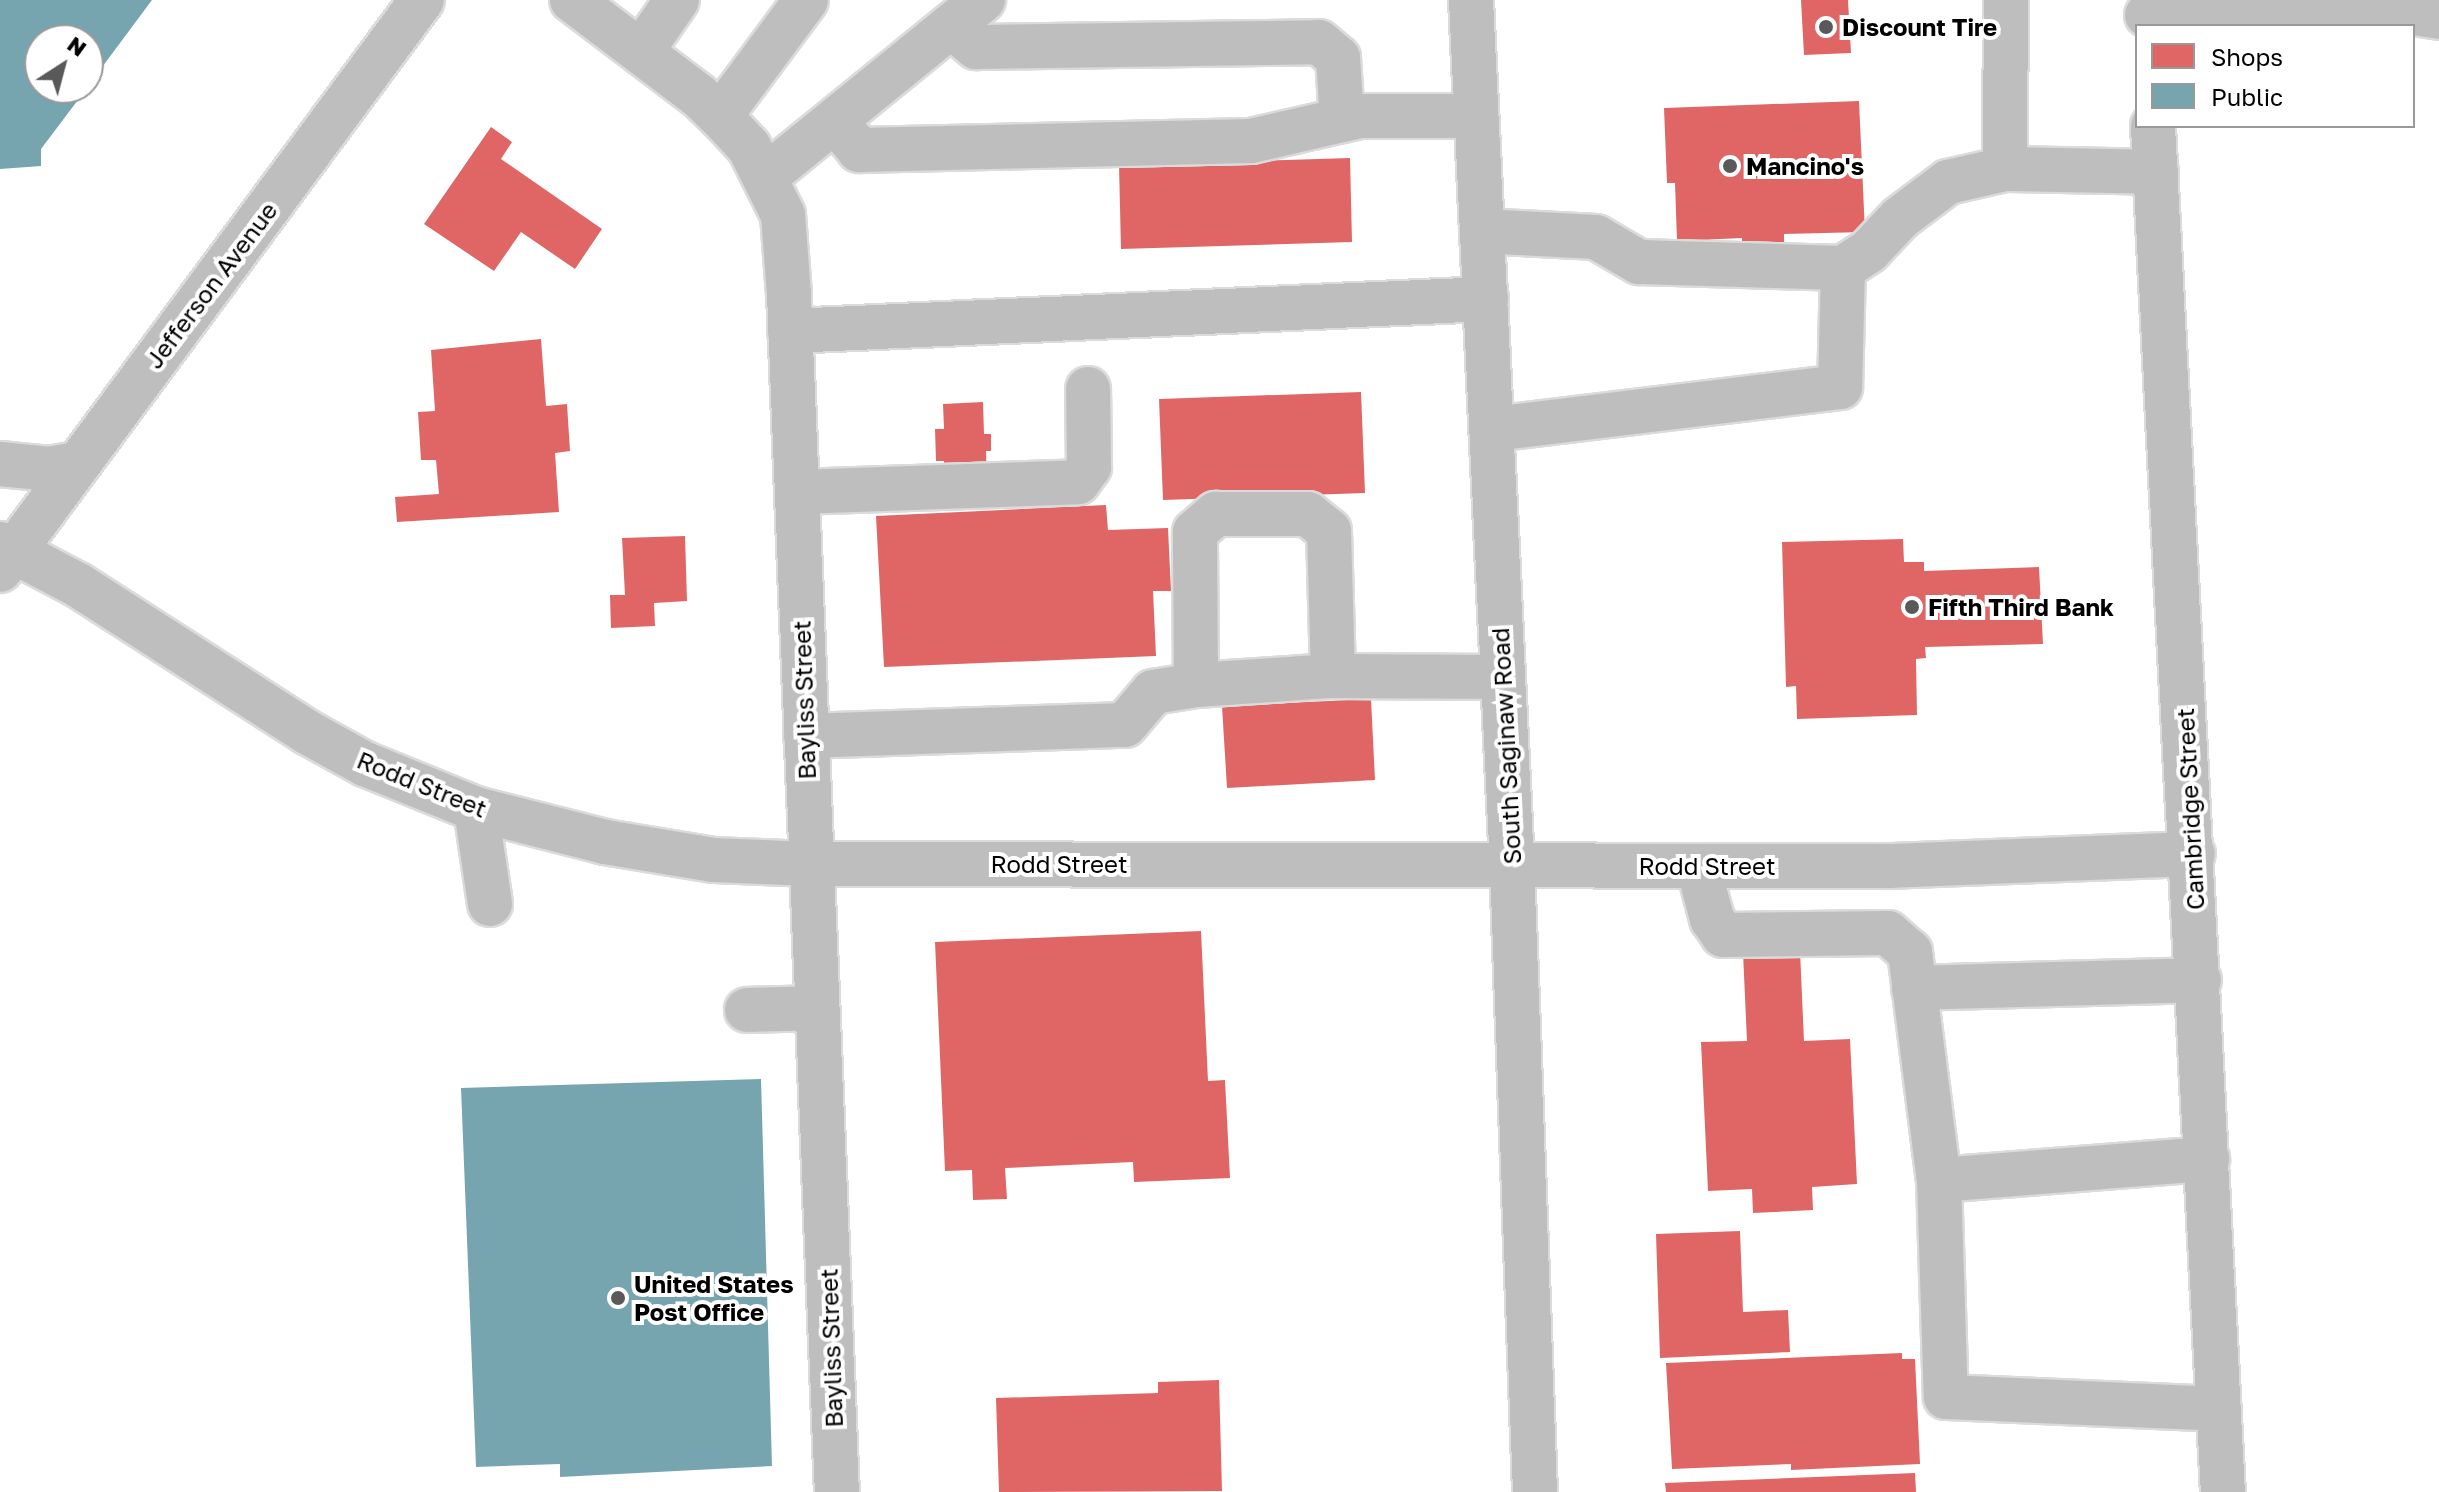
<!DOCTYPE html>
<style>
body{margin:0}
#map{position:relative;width:2439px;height:1492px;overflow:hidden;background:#fff;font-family:"Golos Text",sans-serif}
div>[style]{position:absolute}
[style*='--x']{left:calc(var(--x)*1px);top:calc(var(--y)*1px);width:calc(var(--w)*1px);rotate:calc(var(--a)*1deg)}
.shops>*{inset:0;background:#e06666}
.public>*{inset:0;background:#76a5af}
.roads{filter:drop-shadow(2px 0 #dbdbdb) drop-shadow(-2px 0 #dbdbdb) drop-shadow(0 2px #dbdbdb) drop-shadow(0 -2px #dbdbdb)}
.minor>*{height:44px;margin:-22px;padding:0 22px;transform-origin:22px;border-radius:22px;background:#bebebe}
.major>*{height:44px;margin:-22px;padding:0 22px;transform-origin:22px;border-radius:22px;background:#bebebe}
.dots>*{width:22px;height:22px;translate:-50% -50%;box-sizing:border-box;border:4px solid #fff;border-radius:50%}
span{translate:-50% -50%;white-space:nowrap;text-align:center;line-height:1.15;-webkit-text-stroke:8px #fff;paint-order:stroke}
.poi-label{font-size:24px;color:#000;font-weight:700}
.left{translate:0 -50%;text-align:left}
.street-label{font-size:24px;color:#000}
.legend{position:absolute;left:2135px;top:24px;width:280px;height:104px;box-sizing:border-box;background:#fff;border:2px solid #999;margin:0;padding:10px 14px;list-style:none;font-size:24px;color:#000}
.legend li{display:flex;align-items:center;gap:16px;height:40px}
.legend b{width:40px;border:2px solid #999}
.north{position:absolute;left:24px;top:24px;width:80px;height:80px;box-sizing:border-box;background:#fff;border:2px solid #999;border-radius:50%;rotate:36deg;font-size:22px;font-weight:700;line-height:32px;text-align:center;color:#000}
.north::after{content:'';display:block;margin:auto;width:28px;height:36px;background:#595959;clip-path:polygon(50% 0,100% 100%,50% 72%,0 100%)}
</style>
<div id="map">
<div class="shops">
<div style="clip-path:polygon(1801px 0,1848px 0,1851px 53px,1804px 55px)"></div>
<div style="clip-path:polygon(1859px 101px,1865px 232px,1784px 234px,1784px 251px,1742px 253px,1742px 238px,1677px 241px,1675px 183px,1667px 183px,1664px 108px)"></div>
<div style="clip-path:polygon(491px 127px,512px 142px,501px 159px,602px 229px,575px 269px,521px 232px,494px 271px,424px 224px)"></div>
<div style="clip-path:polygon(1350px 158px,1352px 242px,1121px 249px,1119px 165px)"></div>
<div style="clip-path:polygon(541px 339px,546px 406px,567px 404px,570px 451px,555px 453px,559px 512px,397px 522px,395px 497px,439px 494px,436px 460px,421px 460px,418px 412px,435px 411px,431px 350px)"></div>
<div style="clip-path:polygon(1361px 392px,1365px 493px,1163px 500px,1159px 399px)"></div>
<div style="clip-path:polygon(983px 402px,984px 434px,991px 434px,991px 451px,986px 451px,987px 483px,945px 484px,944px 461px,936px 461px,935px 429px,944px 429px,943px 404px)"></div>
<div style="clip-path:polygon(1106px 505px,1108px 530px,1168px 528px,1171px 591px,1153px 591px,1156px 656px,884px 667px,876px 516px)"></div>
<div style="clip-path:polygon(685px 536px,687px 601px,654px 603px,655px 626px,611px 628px,610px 595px,625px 595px,622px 538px)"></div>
<div style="clip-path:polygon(1903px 539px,1904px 562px,1924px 562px,1924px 571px,2039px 567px,2043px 644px,1925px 647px,1926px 658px,1916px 659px,1917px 715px,1797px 719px,1796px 686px,1786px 687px,1782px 542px)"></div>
<div style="clip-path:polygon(1371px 699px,1375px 780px,1227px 788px,1222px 706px)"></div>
<div style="clip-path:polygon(1201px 931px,1208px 1081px,1225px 1080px,1230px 1178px,1134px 1182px,1133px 1162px,1005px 1168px,1007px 1199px,973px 1200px,972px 1170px,945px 1171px,935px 942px)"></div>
<div style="clip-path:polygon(1800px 951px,1804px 1041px,1850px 1039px,1857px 1184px,1812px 1187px,1813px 1210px,1753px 1213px,1752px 1189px,1708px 1191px,1701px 1042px,1747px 1041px,1743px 953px)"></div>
<div style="clip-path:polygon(1740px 1231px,1743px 1312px,1788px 1310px,1790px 1352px,1660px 1358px,1656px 1234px)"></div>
<div style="clip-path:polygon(1902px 1353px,1902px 1359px,1915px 1359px,1920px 1464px,1791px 1470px,1791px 1464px,1672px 1469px,1666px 1363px)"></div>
<div style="clip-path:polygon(1219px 1380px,1222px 1491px,999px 1492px,996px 1398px,1158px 1393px,1158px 1382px)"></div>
<div style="clip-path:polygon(1915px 1473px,1916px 1492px,1666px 1492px,1665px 1483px)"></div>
</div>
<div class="public">
<div style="clip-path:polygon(0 0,152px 0,88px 86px,88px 40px,40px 40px,40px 88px,87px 88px,41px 149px,41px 166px,0 169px)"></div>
<div style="clip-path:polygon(761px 1079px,772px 1466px,560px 1477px,560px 1464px,476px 1467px,461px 1088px)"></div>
</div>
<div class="roads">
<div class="minor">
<div style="--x:572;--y:0;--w:159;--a:37.1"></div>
<div style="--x:699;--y:96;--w:29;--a:44"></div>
<div style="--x:720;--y:116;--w:42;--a:46.9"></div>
<div style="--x:749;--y:147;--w:76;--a:63.4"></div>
<div style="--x:783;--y:215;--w:79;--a:85.7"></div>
<div style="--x:789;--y:294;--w:1199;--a:87.71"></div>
<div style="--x:2147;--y:15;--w:255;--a:-0.9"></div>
<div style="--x:2402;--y:11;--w:37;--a:9"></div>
<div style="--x:951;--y:26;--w:33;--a:40"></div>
<div style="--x:976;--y:47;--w:343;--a:-0.8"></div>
<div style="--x:1319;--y:42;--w:25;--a:40"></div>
<div style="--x:1338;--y:58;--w:62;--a:86.3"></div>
<div style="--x:641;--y:52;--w:63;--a:-55.3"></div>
<div style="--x:720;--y:116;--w:144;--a:-53.4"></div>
<div style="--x:835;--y:121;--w:38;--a:50"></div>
<div style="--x:859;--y:150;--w:392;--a:-1.3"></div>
<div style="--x:1251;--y:141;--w:112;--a:-12.9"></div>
<div style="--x:1360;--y:116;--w:116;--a:0"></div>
<div style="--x:2153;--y:126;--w:1368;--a:87.07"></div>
<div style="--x:2005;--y:169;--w:169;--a:-89.7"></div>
<div style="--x:765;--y:177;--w:281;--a:-39.1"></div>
<div style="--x:1482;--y:231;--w:114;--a:3"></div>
<div style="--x:1596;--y:237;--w:50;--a:30.2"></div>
<div style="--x:1639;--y:262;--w:204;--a:1.7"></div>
<div style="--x:1843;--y:268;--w:119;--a:91.4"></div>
<div style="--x:1840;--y:387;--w:351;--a:173.1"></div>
<div style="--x:1843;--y:268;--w:31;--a:-33"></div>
<div style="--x:1869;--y:251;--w:45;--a:-46.8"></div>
<div style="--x:1900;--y:218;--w:60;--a:-36.9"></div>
<div style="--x:1948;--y:182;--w:58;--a:-12.8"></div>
<div style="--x:2005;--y:169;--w:151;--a:1.1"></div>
<div style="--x:790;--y:331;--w:697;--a:-2.63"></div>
<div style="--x:0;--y:464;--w:49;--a:5.8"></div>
<div style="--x:49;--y:469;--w:29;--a:-10"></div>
<div style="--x:797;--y:492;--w:281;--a:-2"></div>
<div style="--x:1078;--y:482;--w:19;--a:-54"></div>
<div style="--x:1089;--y:467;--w:78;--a:-90.7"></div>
<div style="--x:0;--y:544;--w:88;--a:27.7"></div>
<div style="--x:78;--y:585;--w:272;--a:32.7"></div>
<div style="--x:307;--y:732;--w:66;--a:28.9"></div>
<div style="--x:365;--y:764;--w:120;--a:22.1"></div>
<div style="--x:476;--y:809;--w:133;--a:14.3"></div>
<div style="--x:605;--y:842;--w:110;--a:9.4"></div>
<div style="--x:714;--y:860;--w:96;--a:2.4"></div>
<div style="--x:810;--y:864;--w:1080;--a:0.11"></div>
<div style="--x:1890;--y:866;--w:303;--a:-2.3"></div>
<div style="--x:0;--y:570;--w:709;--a:-53.49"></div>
<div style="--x:1196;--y:685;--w:153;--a:-90.4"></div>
<div style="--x:1195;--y:532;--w:28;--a:-41"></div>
<div style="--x:1216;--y:514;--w:92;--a:0"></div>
<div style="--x:1308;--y:514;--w:27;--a:39"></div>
<div style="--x:1329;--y:531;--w:145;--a:88.4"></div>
<div style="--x:806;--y:736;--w:319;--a:-2"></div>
<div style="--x:1125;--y:725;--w:43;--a:-49.7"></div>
<div style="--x:1153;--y:692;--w:44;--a:-9.2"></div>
<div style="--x:1196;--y:685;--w:137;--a:-3.8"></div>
<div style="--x:1333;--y:676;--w:170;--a:0.3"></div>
<div style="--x:476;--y:809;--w:96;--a:81.6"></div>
<div style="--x:1698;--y:866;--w:55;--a:75.2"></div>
<div style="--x:1712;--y:919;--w:19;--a:55"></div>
<div style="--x:1723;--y:935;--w:165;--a:-0.7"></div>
<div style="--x:1888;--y:933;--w:29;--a:41"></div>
<div style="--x:1910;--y:952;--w:230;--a:82.8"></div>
<div style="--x:1939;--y:1180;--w:269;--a:-4.5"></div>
<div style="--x:1914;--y:988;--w:285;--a:-1.6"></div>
<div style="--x:747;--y:1010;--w:70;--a:-1.6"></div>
<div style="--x:1939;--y:1180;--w:217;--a:88.2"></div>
<div style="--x:1946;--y:1397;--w:273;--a:2.5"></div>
</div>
<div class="major">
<div style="--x:1471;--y:0;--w:866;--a:87.29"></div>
<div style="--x:1512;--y:865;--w:627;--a:87.9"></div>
</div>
</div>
<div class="dots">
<div style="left:1826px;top:27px;background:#595959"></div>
<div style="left:1730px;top:166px;background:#595959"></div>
<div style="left:1912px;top:607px;background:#595959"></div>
<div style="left:618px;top:1298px;background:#595959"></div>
</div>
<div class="poi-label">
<span class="left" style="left:1842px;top:27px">Discount Tire</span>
<span class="left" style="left:1746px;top:166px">Mancino's</span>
<span class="left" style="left:1928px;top:607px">Fifth Third Bank</span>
<span class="left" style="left:634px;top:1298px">United States<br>Post Office</span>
</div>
<div class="street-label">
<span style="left:211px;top:285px;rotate:-53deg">Jefferson Avenue</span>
<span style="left:804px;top:700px;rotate:-92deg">Bayliss Street</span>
<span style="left:1506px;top:746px;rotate:-93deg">South Saginaw Road</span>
<span style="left:422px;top:784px;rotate:22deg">Rodd Street</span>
<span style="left:2190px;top:809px;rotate:-93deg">Cambridge Street</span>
<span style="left:1059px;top:864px">Rodd Street</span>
<span style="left:1707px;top:866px">Rodd Street</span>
<span style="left:831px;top:1348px;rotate:-92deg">Bayliss Street</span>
</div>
<ul class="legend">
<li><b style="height:22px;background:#e06666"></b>Shops</li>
<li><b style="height:22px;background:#76a5af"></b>Public</li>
</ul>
<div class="north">N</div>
</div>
